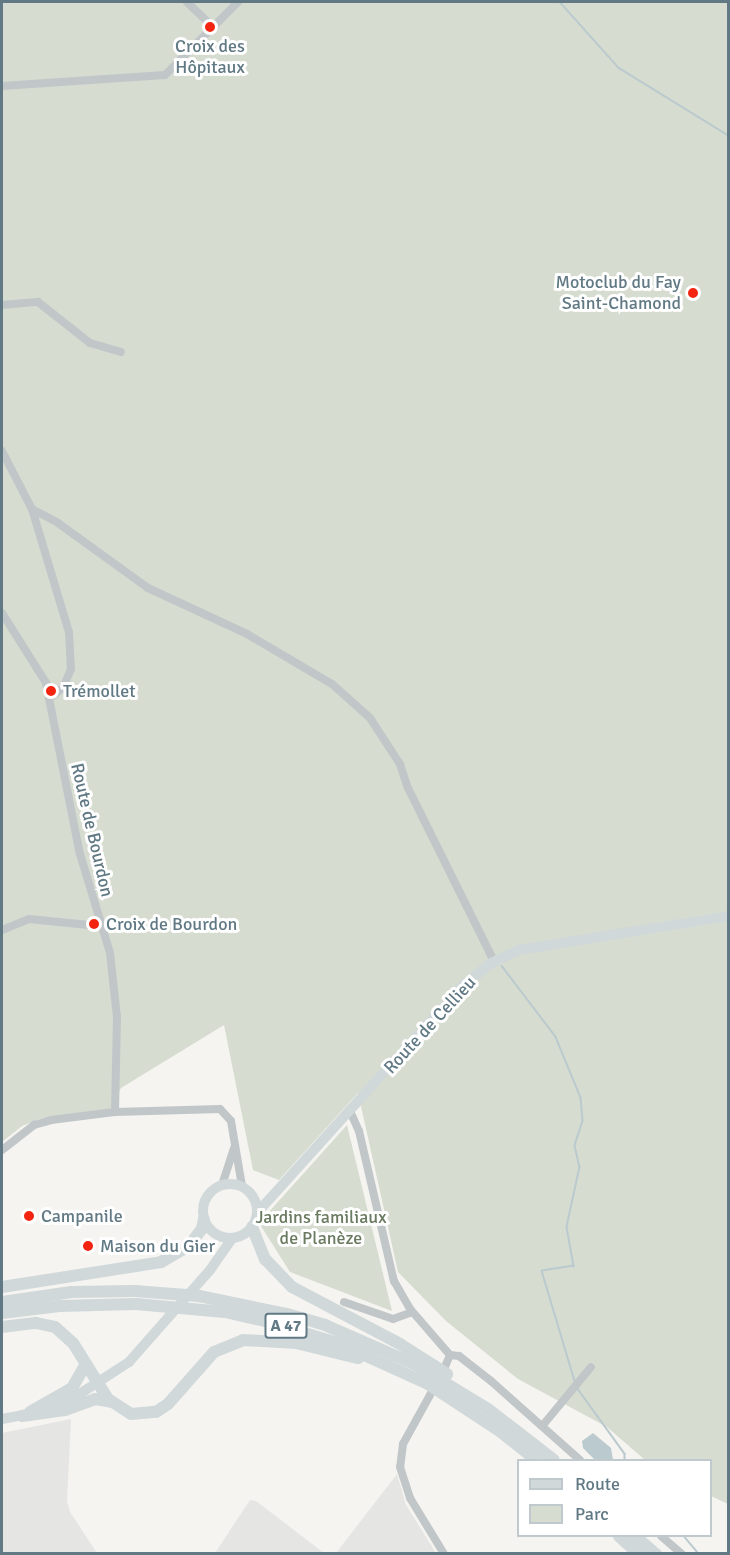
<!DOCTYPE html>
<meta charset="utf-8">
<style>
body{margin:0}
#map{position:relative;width:730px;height:1555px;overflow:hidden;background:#f5f4f0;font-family:Signika,sans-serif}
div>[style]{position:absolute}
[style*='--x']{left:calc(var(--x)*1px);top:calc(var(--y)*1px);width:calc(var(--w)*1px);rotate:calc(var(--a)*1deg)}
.built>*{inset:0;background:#e5e5e3}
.green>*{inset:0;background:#d6dcd0}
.water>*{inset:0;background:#bbcace}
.stream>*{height:1.5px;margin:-0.75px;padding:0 0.75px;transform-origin:0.75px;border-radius:0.75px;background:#bbcace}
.minor>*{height:8px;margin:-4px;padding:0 4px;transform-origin:4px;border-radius:4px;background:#c1c6c9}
.major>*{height:10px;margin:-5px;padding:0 5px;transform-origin:5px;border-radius:5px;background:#d0d8da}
.major>.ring{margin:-5px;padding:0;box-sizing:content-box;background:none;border:10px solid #d0d8da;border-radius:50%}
.highway>*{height:12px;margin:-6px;padding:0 6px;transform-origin:6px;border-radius:6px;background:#d0d8da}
.dots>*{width:16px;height:16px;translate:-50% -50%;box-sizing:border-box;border:3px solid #fff;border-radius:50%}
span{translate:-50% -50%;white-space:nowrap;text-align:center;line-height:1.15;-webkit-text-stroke:6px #fff;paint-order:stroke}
.shield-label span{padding:2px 4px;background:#fff;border:2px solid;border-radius:4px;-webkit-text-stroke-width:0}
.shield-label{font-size:16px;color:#607984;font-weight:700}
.poi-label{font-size:18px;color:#607984}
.right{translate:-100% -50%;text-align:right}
.left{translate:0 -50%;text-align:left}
.street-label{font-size:18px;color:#607984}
.park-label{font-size:18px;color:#697a60}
.frame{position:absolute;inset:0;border:3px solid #607984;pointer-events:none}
.legend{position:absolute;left:517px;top:1459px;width:195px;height:78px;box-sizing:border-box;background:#fff;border:2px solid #bfc9ce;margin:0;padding:8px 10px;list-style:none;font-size:18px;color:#607984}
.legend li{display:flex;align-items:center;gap:12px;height:30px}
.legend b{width:30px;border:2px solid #bfc9ce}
</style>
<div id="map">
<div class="built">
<div style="clip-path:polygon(71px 1419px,67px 1501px,70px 1512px,97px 1553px,2px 1553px,2px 1433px)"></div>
<div style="clip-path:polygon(397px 1474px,406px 1505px,436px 1553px,336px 1553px)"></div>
<div style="clip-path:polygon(250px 1500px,256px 1501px,324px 1553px,215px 1553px)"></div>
</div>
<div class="green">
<div style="clip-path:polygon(2px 2px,728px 2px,728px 1504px,711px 1496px,710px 1460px,645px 1460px,607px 1427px,518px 1379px,446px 1321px,398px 1272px,358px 1093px,279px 1180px,253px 1170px,224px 1025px,121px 1088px,110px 1110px,39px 1119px,22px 1126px,2px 1142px)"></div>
<div style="clip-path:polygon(347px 1125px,392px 1311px,290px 1272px,259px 1223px)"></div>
</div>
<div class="water">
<div style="clip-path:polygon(593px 1433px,611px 1448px,613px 1460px,595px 1460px,583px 1448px,582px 1441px)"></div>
</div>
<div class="stream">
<div style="--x:560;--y:2;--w:89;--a:48.2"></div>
<div style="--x:619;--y:68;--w:128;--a:31.6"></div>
<div style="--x:502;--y:966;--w:89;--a:52.7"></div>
<div style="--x:556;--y:1037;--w:66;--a:67.7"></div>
<div style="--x:581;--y:1098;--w:23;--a:85"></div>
<div style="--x:583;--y:1121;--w:26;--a:108"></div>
<div style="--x:575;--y:1146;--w:22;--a:77"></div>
<div style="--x:580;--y:1167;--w:61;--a:102.2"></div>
<div style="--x:567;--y:1227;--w:40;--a:80"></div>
<div style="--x:574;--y:1266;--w:32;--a:171"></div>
<div style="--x:542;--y:1271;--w:115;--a:73.3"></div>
<div style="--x:578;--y:1389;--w:80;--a:54.1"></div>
<div style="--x:625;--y:1454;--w:6;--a:90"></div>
<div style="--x:684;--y:1536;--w:23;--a:50"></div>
</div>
<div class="minor">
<div style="--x:187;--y:2;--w:37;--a:44"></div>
<div style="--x:2;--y:86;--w:163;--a:-3.9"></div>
<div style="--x:165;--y:75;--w:103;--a:-45"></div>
<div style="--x:2;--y:305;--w:36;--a:-5"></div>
<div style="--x:38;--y:302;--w:66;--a:38.3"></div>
<div style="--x:90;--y:343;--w:32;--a:16"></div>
<div style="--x:2;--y:451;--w:65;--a:62.7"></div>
<div style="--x:32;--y:509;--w:128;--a:73.3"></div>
<div style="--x:69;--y:632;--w:37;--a:87"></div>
<div style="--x:71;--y:669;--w:21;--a:113"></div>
<div style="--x:63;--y:688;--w:15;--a:143"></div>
<div style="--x:32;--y:509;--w:30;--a:28"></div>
<div style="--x:58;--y:523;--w:111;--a:35.8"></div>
<div style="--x:148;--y:588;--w:109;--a:24.9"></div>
<div style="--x:247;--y:634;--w:99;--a:30.5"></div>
<div style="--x:332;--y:684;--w:51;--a:41.8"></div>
<div style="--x:370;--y:718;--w:55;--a:56.9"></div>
<div style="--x:400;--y:764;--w:25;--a:72"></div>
<div style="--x:408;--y:788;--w:193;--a:63.6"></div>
<div style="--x:2;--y:613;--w:83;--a:57.8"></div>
<div style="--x:46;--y:683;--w:174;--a:78.8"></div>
<div style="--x:80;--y:854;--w:103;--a:73.1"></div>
<div style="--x:110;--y:953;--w:64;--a:83.8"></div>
<div style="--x:117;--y:1017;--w:95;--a:91.2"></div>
<div style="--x:2;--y:930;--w:29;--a:-22"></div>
<div style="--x:29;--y:919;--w:70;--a:5.7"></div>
<div style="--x:350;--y:1111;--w:22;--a:66"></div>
<div style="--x:359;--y:1131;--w:154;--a:76.9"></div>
<div style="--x:394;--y:1281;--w:34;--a:60"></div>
<div style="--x:411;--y:1310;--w:60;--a:49.1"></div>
<div style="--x:450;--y:1355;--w:23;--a:113"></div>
<div style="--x:2;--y:1150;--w:41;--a:-38"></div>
<div style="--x:34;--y:1125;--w:18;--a:-16"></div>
<div style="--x:51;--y:1120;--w:64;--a:-7.1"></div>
<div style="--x:115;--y:1112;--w:105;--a:-1.6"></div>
<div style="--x:220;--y:1109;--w:16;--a:47"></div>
<div style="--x:231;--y:1121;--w:66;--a:80.4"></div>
<div style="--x:222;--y:1185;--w:39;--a:-72"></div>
<div style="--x:344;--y:1302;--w:52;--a:19.1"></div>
<div style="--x:393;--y:1319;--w:20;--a:-20"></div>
<div style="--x:450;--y:1355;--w:9;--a:6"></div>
<div style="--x:459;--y:1356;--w:41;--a:38"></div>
<div style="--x:491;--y:1381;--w:119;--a:41.6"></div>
<div style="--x:435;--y:1386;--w:66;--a:118.9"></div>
<div style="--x:403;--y:1444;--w:23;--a:97"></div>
<div style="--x:400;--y:1467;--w:33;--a:72"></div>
<div style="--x:410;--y:1498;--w:66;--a:58.7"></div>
<div style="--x:543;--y:1425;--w:75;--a:-50.4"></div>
<div style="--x:661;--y:1536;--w:28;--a:41"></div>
</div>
<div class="major">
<div class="ring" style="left:203px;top:1184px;width:44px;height:44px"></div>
<div style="--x:257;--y:1213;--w:306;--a:-47.9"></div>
<div style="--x:462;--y:986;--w:37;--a:-38"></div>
<div style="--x:491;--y:963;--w:31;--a:-25"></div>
<div style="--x:519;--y:950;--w:212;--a:-9.2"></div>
<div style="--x:43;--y:1409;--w:38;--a:-22"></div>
<div style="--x:78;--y:1395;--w:61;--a:-32.9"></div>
<div style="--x:129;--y:1362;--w:123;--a:-48.6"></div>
<div style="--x:210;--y:1270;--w:39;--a:-55"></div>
<div style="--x:2;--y:1419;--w:26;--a:-11"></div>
</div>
<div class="highway">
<div style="--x:252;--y:1227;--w:35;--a:68"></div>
<div style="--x:265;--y:1259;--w:39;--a:46"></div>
<div style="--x:292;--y:1287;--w:122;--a:27.8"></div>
<div style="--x:400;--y:1344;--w:56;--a:32.6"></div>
<div style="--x:2;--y:1287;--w:161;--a:-8.9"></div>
<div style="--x:161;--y:1262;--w:32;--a:-30"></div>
<div style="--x:189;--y:1246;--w:21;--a:-53"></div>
<div style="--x:202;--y:1229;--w:10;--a:-79"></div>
<div style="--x:2;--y:1302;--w:70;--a:-8.2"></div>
<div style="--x:71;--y:1292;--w:64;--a:-0.9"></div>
<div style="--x:135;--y:1291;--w:64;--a:4.5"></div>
<div style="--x:199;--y:1296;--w:90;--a:11.6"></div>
<div style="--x:287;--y:1314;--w:40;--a:16"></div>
<div style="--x:325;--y:1325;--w:99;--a:23.7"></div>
<div style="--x:416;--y:1365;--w:84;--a:31.4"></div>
<div style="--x:488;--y:1409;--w:83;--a:37.7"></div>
<div style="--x:2;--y:1313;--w:58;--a:-6.9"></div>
<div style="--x:60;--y:1306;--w:76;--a:-1.5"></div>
<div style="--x:136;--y:1304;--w:89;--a:5.1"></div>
<div style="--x:225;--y:1312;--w:41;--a:12.7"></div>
<div style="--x:265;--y:1321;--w:78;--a:17"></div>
<div style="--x:340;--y:1344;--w:97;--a:24.4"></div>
<div style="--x:428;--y:1384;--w:87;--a:33.3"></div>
<div style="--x:501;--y:1432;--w:45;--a:38.7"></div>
<div style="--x:2;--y:1327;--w:34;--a:-7"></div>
<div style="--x:36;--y:1323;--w:19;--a:12"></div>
<div style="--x:55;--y:1327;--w:24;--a:42"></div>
<div style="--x:73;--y:1343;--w:66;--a:58"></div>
<div style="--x:108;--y:1399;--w:27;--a:33"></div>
<div style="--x:131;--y:1414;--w:25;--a:-5"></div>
<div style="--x:156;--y:1412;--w:14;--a:-34"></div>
<div style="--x:168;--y:1404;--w:69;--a:-48.5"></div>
<div style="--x:214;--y:1352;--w:31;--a:-22"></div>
<div style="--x:243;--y:1340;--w:53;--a:3.2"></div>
<div style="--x:296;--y:1343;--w:64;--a:13.6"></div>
<div style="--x:30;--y:1412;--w:48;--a:-29.7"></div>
<div style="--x:72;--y:1388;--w:28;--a:-60"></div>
<div style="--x:22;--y:1416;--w:43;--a:-7.9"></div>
<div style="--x:65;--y:1410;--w:32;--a:-20"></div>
<div style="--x:95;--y:1399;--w:17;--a:10"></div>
<div style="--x:619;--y:1536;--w:26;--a:43"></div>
<div style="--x:635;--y:1536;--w:28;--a:41"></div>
</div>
<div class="dots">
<div style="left:210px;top:27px;background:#f32511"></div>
<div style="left:693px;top:293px;background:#f32511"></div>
<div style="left:51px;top:691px;background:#f32511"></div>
<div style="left:94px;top:924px;background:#f32511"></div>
<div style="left:29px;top:1216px;background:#f32511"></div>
<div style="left:88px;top:1246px;background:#f32511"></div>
</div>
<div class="shield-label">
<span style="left:286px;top:1326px">A 47</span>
</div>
<div class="poi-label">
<span style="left:210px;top:57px">Croix des<br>Hôpitaux</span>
<span class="right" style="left:681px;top:293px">Motoclub du Fay<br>Saint-Chamond</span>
<span class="left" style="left:63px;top:691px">Trémollet</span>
<span class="left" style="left:106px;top:924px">Croix de Bourdon</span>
<span class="left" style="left:41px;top:1216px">Campanile</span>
<span class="left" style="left:100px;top:1246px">Maison du Gier</span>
</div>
<div class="street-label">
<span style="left:92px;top:830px;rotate:77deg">Route de Bourdon</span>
<span style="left:430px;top:1025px;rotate:-47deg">Route de Cellieu</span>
</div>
<div class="park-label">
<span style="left:321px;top:1228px">Jardins familiaux<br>de Planèze</span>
</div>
<div class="frame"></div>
<ul class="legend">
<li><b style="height:8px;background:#d0d8da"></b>Route</li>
<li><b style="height:16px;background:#d6dcd0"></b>Parc</li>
</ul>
</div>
